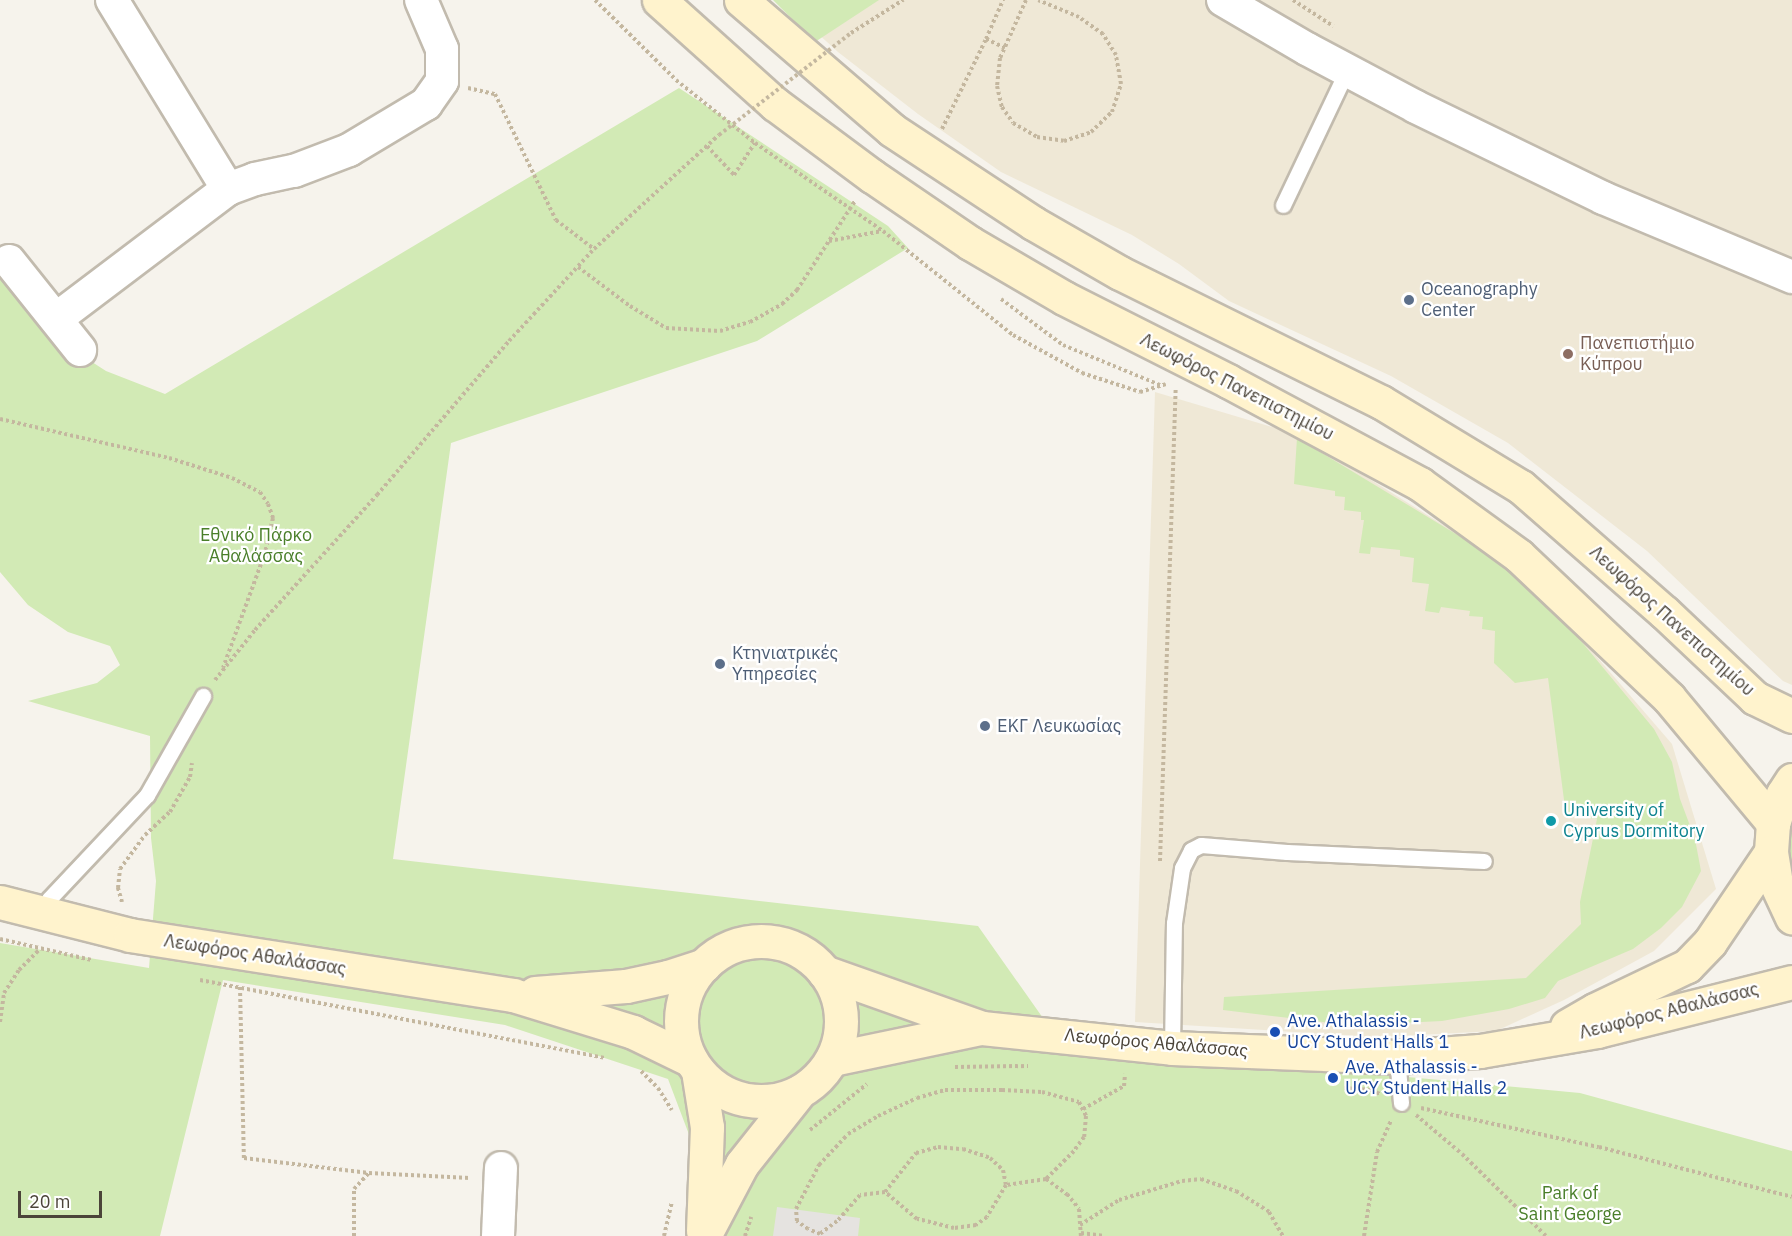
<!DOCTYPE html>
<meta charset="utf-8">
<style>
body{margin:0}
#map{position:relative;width:1792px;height:1236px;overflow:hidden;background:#f6f3ec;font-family:"IBM Plex Sans",sans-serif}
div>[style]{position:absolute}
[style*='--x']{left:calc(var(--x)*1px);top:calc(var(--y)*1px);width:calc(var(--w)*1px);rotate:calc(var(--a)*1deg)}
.education>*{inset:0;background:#efe8d6}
.green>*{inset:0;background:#d2eab5}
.parking>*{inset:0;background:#e5e3e0}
.path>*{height:4px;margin-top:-2px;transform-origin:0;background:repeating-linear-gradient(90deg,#c4b79f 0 3px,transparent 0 6px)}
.roads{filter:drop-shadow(2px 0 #c2bbae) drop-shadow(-2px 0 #c2bbae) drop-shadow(0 2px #c2bbae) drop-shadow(0 -2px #c2bbae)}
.lane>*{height:15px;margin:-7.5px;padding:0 7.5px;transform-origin:7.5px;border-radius:7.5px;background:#fff}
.street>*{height:32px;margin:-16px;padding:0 16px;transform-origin:16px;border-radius:16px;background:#fff}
.secondary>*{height:33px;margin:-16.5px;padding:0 16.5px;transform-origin:16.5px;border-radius:16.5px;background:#fff3cd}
.secondary>.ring{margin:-16.5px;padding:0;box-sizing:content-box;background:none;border:33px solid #fff3cd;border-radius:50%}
.path-bridge>*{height:4px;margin-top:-2px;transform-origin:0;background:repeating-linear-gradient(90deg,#c4b79f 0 3px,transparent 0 6px)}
.dots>*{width:16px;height:16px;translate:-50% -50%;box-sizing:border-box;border:3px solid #fff;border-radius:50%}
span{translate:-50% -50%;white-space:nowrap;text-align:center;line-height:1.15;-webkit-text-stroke:4.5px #fff;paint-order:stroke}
.service-label{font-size:18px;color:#4e5e75}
.left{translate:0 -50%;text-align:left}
.education-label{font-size:18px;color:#785e54}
.street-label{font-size:18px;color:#4b4439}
.park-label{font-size:18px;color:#4a7f2a}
.culture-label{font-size:18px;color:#0d838f}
.transit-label{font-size:18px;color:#164399}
.scale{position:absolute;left:18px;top:1191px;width:84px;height:27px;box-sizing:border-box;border:3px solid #4b4439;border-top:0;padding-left:8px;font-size:18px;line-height:21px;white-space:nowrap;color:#4b4439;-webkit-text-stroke:4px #fff;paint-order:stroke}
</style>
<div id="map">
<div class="education">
<div style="clip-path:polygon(781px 0,1792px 0,1792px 685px,1783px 681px,1647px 551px,1508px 443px,1391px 376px,1229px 301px,1179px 264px,1132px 235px,1001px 172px,918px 114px,838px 52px)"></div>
<div style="clip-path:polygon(1155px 392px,1299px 435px,1501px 561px,1578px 635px,1672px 744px,1716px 889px,1654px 951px,1564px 1000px,1496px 1031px,1376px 1037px,1135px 1022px)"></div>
</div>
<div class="green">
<div style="clip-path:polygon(773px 0,879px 0,815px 42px)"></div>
<div style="clip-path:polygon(679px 88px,888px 226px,908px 248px,757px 341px,451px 443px,393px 859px,978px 926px,1062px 1045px,1580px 1093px,1792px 1151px,1792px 1236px,723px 1236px,724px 1227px,668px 1079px,505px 1025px,223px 980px,160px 1236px,0 1236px,0 943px,149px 968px,156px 881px,151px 838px,150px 736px,28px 701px,97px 683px,120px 665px,110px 646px,68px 632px,28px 605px,0 572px,0 268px,64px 344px,106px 371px,165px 394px)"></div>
<div style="clip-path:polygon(1297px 438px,1499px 560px,1576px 635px,1654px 729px,1672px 762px,1680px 799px,1695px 839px,1701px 871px,1682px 907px,1661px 928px,1633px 949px,1558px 981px,1545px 998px,1509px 1009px,1442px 1021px,1381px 1024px,1339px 1024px,1223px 1010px,1224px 997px,1526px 978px,1581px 924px,1580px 902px,1597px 819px,1566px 815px,1548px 678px,1515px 683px,1494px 663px,1495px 631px,1482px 629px,1483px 617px,1469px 616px,1470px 611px,1441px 607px,1439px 613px,1425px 611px,1429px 584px,1412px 582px,1414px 558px,1400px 556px,1400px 550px,1371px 547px,1370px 554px,1359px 553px,1364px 520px,1361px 520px,1361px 512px,1344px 510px,1345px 497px,1335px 496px,1335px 491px,1294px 484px)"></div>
<div style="clip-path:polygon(1792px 802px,1792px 898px,1782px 868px)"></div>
</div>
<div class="parking">
<div style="clip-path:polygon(777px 1207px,860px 1218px,858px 1236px,773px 1236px)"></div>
</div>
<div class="path">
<div style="--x:595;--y:0;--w:114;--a:44.6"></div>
<div style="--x:676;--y:80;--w:101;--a:38.6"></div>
<div style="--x:755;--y:143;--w:155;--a:34.5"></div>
<div style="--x:883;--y:231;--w:166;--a:38.7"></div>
<div style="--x:1013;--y:335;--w:79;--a:28.8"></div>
<div style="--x:1082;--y:373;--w:61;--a:18.1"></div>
<div style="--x:1140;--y:392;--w:27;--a:-17"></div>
<div style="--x:1026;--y:0;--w:64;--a:114.1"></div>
<div style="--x:1000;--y:58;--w:28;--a:96"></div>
<div style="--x:997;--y:86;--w:22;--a:77"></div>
<div style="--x:1002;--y:107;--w:19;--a:55"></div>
<div style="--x:1013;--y:123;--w:28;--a:30"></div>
<div style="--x:1037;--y:137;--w:27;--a:8"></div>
<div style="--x:1064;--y:141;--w:28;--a:-18"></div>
<div style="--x:1091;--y:132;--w:29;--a:-44"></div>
<div style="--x:1112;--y:112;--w:29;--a:-72"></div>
<div style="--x:1121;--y:84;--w:29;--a:-100"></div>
<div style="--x:1116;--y:55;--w:25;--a:-122"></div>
<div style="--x:1103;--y:34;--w:29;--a:-145"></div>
<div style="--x:1079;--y:17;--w:44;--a:-157.5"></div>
<div style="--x:1293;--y:0;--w:48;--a:33"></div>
<div style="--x:851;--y:33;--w:62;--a:-32.4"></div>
<div style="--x:986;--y:39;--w:43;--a:-66.4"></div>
<div style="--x:468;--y:88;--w:28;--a:13"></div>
<div style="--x:495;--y:94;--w:140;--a:64.2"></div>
<div style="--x:556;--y:220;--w:48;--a:37.3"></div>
<div style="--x:942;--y:129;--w:100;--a:-63.9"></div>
<div style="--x:986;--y:39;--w:21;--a:25"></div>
<div style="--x:707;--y:146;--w:40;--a:47"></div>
<div style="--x:734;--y:175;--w:38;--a:-57"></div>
<div style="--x:829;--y:241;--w:54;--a:-10.7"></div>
<div style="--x:578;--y:267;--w:65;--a:36.9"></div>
<div style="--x:630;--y:306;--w:42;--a:31.4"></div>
<div style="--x:666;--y:328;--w:54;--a:3.2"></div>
<div style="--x:720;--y:331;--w:31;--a:-17"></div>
<div style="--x:750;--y:322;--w:37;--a:-29"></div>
<div style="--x:782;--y:304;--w:21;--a:-43"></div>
<div style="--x:797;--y:290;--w:106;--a:-56.9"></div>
<div style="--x:1001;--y:299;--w:77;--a:36.6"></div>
<div style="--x:1063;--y:345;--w:105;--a:22.4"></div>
<div style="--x:0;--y:419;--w:173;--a:13"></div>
<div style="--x:169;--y:458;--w:66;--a:17.6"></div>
<div style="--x:232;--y:478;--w:31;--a:27"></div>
<div style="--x:260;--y:492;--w:14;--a:56"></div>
<div style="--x:268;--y:504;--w:15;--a:70"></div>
<div style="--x:273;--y:518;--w:36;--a:103"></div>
<div style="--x:265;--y:553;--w:122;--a:110.1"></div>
<div style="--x:215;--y:680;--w:64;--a:-51.3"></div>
<div style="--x:255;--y:630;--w:182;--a:-47.9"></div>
<div style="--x:377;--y:495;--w:203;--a:-49.4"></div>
<div style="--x:509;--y:341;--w:125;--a:-47.3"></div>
<div style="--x:594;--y:249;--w:169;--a:-42.4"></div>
<div style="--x:1160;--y:861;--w:472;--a:-88.1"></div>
<div style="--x:122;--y:902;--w:15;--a:-106"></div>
<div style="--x:118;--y:888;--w:19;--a:-84"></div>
<div style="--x:120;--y:869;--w:42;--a:-53.7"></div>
<div style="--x:145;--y:835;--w:34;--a:-43"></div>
<div style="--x:170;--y:812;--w:40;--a:-60.3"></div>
<div style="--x:190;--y:777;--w:14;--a:-82"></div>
<div style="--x:0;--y:939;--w:94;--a:12.9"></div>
<div style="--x:200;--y:980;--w:412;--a:10.9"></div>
<div style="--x:240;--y:987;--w:171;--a:88.7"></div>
<div style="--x:244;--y:1158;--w:126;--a:6.8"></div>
<div style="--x:0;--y:1022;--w:29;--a:-82"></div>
<div style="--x:4;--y:993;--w:27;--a:-57"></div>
<div style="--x:19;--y:970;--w:28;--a:-45"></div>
<div style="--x:955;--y:1067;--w:73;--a:-0.8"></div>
<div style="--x:641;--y:1071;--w:24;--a:45"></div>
<div style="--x:658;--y:1088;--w:26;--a:58"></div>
<div style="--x:1344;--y:1088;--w:27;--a:4"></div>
<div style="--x:1371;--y:1090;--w:10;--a:24"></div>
<div style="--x:1421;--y:1108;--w:182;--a:12.4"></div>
<div style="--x:1599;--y:1147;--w:199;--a:14.5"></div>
<div style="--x:1083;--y:1109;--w:47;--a:-29.3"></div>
<div style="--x:1124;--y:1086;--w:12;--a:-85"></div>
<div style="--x:1416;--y:1115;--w:60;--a:40.3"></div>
<div style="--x:1462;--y:1154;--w:117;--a:44.3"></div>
<div style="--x:810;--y:1130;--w:73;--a:-38.9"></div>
<div style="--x:1046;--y:1179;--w:26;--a:36"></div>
<div style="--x:1067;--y:1194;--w:19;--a:51"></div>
<div style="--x:1079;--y:1209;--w:27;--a:86"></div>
<div style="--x:885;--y:1192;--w:50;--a:-51.5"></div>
<div style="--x:916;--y:1153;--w:23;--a:-15"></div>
<div style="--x:938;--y:1147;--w:25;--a:5"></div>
<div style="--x:963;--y:1149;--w:28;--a:18"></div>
<div style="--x:990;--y:1158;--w:18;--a:43"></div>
<div style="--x:1003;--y:1170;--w:15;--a:79"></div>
<div style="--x:1006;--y:1185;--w:37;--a:121"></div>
<div style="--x:987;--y:1217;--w:14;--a:144"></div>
<div style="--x:976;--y:1225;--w:22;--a:172"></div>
<div style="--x:954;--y:1228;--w:38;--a:-166"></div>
<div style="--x:917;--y:1219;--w:42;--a:-139.8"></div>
<div style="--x:885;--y:1192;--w:25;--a:173"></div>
<div style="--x:860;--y:1195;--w:35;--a:131"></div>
<div style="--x:837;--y:1221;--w:21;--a:143"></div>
<div style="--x:820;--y:1234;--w:13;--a:-157"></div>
<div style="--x:808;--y:1229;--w:14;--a:-144"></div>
<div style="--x:797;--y:1221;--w:12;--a:-95"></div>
<div style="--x:796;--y:1209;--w:50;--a:-62.4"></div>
<div style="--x:819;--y:1165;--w:42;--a:-46.9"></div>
<div style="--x:848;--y:1134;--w:35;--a:-31"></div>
<div style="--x:878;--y:1116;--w:43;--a:-24.8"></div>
<div style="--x:917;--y:1098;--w:29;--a:-16"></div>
<div style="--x:945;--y:1090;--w:57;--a:0"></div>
<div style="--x:1002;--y:1090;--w:40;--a:2.9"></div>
<div style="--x:1042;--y:1092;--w:38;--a:15"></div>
<div style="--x:1079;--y:1102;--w:16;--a:63"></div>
<div style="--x:1086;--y:1116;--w:21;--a:95"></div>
<div style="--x:1084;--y:1137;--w:17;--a:126"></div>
<div style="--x:1074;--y:1151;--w:40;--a:135"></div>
<div style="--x:1046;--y:1179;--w:40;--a:171.5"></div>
<div style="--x:1080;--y:1225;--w:46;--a:-32.7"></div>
<div style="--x:1119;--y:1200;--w:66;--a:-16.8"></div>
<div style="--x:1182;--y:1181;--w:19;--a:-6"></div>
<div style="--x:1201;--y:1179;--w:37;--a:19"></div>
<div style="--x:1236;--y:1191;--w:39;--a:32"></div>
<div style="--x:1269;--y:1212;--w:28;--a:60"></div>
<div style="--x:1081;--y:1233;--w:24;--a:7"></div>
<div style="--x:354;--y:1236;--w:47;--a:-90"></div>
<div style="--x:354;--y:1189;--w:22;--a:-47"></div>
<div style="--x:369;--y:1173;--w:101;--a:2.8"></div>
<div style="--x:664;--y:1236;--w:35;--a:-77"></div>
<div style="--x:745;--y:1236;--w:20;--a:-72"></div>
<div style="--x:1364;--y:1236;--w:85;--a:-81.2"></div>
<div style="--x:1377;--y:1152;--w:34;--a:-66"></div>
</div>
<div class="roads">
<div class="lane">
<div style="--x:1283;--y:205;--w:149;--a:-64.6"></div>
<div style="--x:44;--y:913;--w:15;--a:-70"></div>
<div style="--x:49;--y:899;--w:143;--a:-46.7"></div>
<div style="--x:147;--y:795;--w:114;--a:-60.5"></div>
<div style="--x:1172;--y:1048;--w:125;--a:-89.1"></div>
<div style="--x:1174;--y:923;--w:56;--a:-81.7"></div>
<div style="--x:1182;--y:868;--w:20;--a:-63"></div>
<div style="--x:1191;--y:850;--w:11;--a:-27"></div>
<div style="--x:1201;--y:845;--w:86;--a:4.7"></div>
<div style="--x:1287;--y:852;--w:197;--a:2.6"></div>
<div style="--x:1397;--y:1057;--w:46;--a:85"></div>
</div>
<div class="street">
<div style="--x:112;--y:0;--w:222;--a:58.5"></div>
<div style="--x:228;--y:189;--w:29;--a:-20"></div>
<div style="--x:255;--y:179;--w:40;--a:-12"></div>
<div style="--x:294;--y:171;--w:59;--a:-20.9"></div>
<div style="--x:349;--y:150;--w:90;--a:-30.9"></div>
<div style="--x:426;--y:104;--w:28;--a:-55"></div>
<div style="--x:442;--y:81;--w:32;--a:-90"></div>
<div style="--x:442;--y:49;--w:53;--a:-113.2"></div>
<div style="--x:1223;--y:0;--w:97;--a:30.3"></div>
<div style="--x:1307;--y:49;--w:123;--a:28"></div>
<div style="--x:1416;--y:107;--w:208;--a:25.9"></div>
<div style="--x:1603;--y:198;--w:205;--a:22.7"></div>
<div style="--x:9;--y:261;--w:114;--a:51.4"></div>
<div style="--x:56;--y:319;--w:216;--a:-37.1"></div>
<div style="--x:498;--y:1236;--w:68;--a:-87.5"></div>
</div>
<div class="secondary">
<div style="--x:659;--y:0;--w:156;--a:41.9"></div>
<div style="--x:775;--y:104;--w:121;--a:36.6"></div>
<div style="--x:872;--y:176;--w:119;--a:34.4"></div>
<div style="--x:970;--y:243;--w:109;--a:30.3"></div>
<div style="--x:1064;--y:298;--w:184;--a:26.8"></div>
<div style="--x:1228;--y:381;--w:218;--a:28.2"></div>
<div style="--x:1420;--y:484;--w:122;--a:36"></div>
<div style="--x:1519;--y:556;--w:207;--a:43.4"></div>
<div style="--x:1669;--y:698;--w:163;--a:50.2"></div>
<div style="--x:741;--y:0;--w:199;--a:40.7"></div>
<div style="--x:892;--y:130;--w:169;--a:33.4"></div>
<div style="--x:1033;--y:223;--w:100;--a:29.9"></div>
<div style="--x:1120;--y:273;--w:291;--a:26.3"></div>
<div style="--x:1381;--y:402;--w:164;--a:31.3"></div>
<div style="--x:1521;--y:487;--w:190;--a:41.2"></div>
<div style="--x:1664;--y:612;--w:125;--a:43.4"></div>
<div style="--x:1755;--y:698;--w:41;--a:25.9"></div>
<div style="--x:1792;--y:780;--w:17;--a:123"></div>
<div style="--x:1783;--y:794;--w:31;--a:109"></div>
<div style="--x:1773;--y:823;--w:29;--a:94"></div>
<div style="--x:1771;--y:852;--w:31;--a:81"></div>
<div style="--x:1776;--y:883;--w:38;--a:65"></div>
<div style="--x:0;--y:902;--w:134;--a:14.2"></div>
<div style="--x:130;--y:935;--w:388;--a:8.9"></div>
<div style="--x:513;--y:995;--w:126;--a:17.1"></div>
<div style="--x:633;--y:1032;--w:64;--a:25.8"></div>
<div class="ring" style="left:681px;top:941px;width:127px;height:127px"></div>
<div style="--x:824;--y:972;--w:168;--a:19.5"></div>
<div style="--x:982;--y:1028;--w:191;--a:6"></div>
<div style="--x:1172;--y:1048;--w:225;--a:2.3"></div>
<div style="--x:1397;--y:1057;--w:83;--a:-4.1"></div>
<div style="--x:1480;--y:1051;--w:119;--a:-9.7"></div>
<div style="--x:1597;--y:1031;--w:201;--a:-14.1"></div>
<div style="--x:535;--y:993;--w:91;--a:-4.4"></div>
<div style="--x:626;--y:986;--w:43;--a:-12.1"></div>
<div style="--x:668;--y:977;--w:38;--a:-18"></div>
<div style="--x:1567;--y:1026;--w:32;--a:-30"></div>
<div style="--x:1595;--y:1010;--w:102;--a:-25.6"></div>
<div style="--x:1687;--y:966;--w:33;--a:-46"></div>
<div style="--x:1710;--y:942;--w:109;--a:-55.9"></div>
<div style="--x:832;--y:1059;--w:151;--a:-11.8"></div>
<div style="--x:698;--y:1071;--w:57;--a:80.9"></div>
<div style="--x:707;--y:1127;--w:104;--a:92.2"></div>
<div style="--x:704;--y:1236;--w:81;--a:-62.2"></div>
<div style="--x:742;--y:1164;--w:92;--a:-51.6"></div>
</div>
</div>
<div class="path-bridge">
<div style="--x:719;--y:135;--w:167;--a:-37.7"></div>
</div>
<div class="dots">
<div style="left:1409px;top:300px;background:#5c6f8a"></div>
<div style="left:1568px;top:354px;background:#8d6e63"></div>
<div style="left:720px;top:664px;background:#5c6f8a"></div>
<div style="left:985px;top:726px;background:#5c6f8a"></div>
<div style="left:1551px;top:821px;background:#0f9aa8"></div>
<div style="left:1275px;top:1032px;background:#1a4fb4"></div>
<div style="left:1333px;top:1078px;background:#1a4fb4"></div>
</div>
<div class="service-label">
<span class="left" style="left:1421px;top:300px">Oceanography<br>Center</span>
<span class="left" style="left:732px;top:664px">Κτηνιατρικές<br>Υπηρεσίες</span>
<span class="left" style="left:997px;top:726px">ΕΚΓ Λευκωσίας</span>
</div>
<div class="education-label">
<span class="left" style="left:1580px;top:354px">Πανεπιστήμιο<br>Κύπρου</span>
</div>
<div class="street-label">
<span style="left:1237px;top:387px;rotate:27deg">Λεωφόρος Πανεπιστημίου</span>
<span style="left:1672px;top:621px;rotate:42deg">Λεωφόρος Πανεπιστημίου</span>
<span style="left:255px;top:955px;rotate:9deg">Λεωφόρος Αθαλάσσας</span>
<span style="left:1669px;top:1011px;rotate:-14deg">Λεωφόρος Αθαλάσσας</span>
<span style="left:1156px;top:1043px;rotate:5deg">Λεωφόρος Αθαλάσσας</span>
</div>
<div class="park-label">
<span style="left:256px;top:546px">Εθνικό Πάρκο<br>Αθαλάσσας</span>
<span style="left:1570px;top:1204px">Park of<br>Saint George</span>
</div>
<div class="culture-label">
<span class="left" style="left:1563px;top:821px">University of<br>Cyprus Dormitory</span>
</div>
<div class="transit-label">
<span class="left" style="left:1287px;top:1032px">Ave. Athalassis -<br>UCY Student Halls 1</span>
<span class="left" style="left:1345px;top:1078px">Ave. Athalassis -<br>UCY Student Halls 2</span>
</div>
<div class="scale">20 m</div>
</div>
